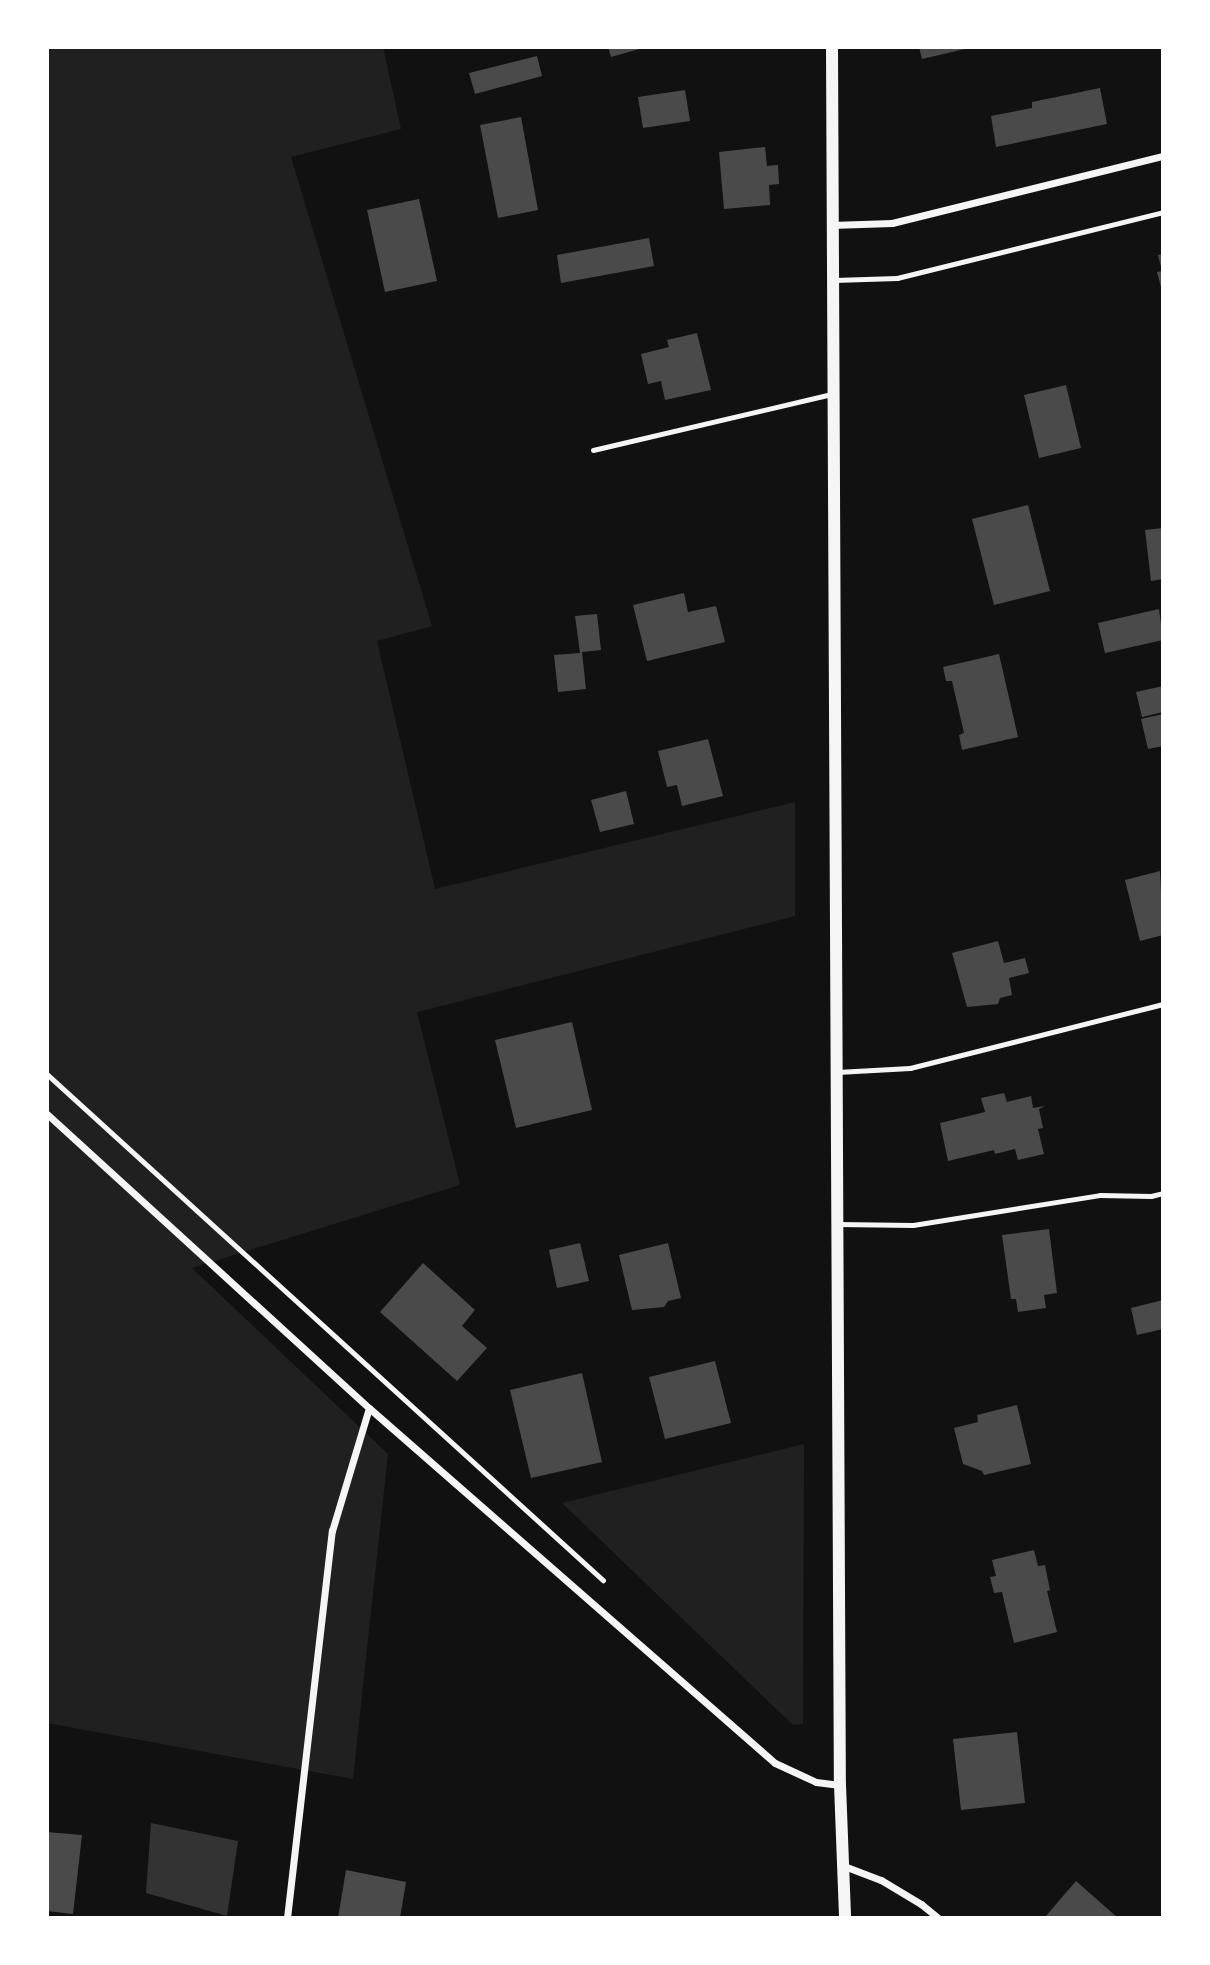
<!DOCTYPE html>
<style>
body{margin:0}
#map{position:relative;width:1210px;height:1965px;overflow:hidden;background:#111;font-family:"Asap Condensed",sans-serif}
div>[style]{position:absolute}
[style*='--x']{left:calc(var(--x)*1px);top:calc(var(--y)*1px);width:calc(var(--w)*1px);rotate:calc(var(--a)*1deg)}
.green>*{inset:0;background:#202020}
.water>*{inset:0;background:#333}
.building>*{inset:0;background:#4a4a4a}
.path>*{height:4.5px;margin:-2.25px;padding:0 2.25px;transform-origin:2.25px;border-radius:2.25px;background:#f5f5f5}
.service>*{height:5px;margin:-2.5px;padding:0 2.5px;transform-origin:2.5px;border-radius:2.5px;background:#f5f5f5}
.minor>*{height:7px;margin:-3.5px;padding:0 3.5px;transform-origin:3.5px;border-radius:3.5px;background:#f5f5f5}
.tertiary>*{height:12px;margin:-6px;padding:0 6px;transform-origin:6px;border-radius:6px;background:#f5f5f5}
span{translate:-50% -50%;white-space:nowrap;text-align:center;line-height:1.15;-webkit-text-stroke:7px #fff;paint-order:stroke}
.frame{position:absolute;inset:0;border:49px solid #fff;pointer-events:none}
</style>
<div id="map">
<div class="green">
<div style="clip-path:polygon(47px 47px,383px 47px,401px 129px,291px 157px,432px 626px,377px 641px,435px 889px,795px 802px,795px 916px,417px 1012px,460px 1185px,192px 1268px,388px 1454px,353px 1779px,47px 1723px)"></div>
<div style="clip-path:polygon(804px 1444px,803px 1724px,793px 1725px,562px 1503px)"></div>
</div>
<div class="water">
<div style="clip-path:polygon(151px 1823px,238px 1841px,227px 1916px,146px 1893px)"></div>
</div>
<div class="building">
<div style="clip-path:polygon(608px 47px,643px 47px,643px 48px,611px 57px)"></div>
<div style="clip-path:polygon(919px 47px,968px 47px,969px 48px,922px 59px)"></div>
<div style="clip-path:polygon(537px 56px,542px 76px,475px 94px,469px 73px)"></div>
<div style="clip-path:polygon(1100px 88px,1107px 124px,996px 147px,991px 116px,1032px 108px,1032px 102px)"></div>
<div style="clip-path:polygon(685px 90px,690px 121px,643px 128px,638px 97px)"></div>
<div style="clip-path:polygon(521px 117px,538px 210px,498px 218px,480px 125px)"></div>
<div style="clip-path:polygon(765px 147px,767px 166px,778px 165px,779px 184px,769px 185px,770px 205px,724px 209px,719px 152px)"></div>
<div style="clip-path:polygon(419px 199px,437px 281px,385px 292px,367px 210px)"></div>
<div style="clip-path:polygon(649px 238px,654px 266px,561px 283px,557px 255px)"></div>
<div style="clip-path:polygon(1163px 254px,1163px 291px,1162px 291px,1157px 272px,1162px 271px,1158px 255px)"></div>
<div style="clip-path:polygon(697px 333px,711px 390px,665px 400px,661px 381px,648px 384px,641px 354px,669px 347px,667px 340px)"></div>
<div style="clip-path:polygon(1066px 385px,1081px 448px,1039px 458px,1024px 395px)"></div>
<div style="clip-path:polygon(1028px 505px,1050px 591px,994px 605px,972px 519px)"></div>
<div style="clip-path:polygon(1163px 528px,1163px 579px,1151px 581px,1145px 530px)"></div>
<div style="clip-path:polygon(684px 593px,688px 612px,716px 606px,725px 642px,647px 661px,633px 605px)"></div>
<div style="clip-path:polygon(1159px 609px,1163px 640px,1105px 653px,1098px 623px)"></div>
<div style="clip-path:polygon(597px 614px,601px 650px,582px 652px,586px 689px,558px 692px,554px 655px,580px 653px,575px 616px)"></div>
<div style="clip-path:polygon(999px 654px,1018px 737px,962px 750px,959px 735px,964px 733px,952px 681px,946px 681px,943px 667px)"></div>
<div style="clip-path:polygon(1163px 686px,1163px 712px,1142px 717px,1136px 692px)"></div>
<div style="clip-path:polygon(1163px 714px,1163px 746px,1148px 749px,1141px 719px)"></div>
<div style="clip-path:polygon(708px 739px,723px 796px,682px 806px,677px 785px,667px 787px,658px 751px)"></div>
<div style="clip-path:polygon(626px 791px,634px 824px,600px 832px,591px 800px)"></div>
<div style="clip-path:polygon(1160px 871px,1163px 935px,1140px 941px,1125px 880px)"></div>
<div style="clip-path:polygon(998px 941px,1004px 963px,1025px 958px,1029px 973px,1009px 978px,1012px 995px,1000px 998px,998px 1004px,967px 1007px,952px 953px)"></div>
<div style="clip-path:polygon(572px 1022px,592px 1110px,516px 1128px,495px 1040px)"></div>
<div style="clip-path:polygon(1004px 1093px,1007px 1102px,1031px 1096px,1033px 1108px,1045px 1106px,1039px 1109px,1043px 1128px,1038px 1129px,1044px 1154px,1018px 1160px,1015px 1149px,995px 1154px,994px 1150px,948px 1161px,940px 1123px,985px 1112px,981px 1098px)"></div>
<div style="clip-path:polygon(1049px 1229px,1057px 1293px,1044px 1295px,1046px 1308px,1018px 1312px,1016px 1299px,1011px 1299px,1002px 1235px)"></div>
<div style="clip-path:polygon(580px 1243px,589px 1281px,557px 1288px,549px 1250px)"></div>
<div style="clip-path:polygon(668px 1243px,681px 1298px,668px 1301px,664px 1307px,632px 1310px,619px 1255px)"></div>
<div style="clip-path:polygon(423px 1263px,475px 1310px,462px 1326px,487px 1348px,457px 1381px,380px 1312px)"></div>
<div style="clip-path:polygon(1163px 1300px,1163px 1329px,1137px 1335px,1131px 1308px)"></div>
<div style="clip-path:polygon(715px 1361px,731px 1423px,665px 1439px,649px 1377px)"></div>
<div style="clip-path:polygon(582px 1373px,602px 1462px,531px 1478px,510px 1390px)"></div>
<div style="clip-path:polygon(1017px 1405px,1031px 1464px,984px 1475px,982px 1471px,963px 1464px,954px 1428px,978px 1422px,977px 1415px)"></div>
<div style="clip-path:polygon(1034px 1550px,1038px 1566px,1045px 1565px,1050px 1590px,1047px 1591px,1057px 1632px,1014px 1643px,1002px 1592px,994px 1593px,990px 1577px,996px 1576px,992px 1560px)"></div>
<div style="clip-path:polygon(1017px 1732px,1025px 1803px,961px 1810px,953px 1739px)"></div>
<div style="clip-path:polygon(47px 1832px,82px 1835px,73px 1914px,47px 1911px)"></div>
<div style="clip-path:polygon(346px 1870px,406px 1882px,400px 1918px,338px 1918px)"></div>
<div style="clip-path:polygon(1076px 1881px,1118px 1918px,1045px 1917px)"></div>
</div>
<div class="path">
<div style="--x:47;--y:1074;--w:752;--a:42.3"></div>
</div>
<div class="service">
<div style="--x:834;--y:280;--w:63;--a:-1.8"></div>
<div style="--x:897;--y:278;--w:274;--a:-13.9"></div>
<div style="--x:593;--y:450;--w:244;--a:-13.2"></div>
<div style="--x:837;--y:1072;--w:73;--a:-3.1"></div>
<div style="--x:910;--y:1068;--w:261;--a:-14.2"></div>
<div style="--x:838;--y:1224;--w:75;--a:0.8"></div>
<div style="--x:913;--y:1225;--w:189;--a:-9.1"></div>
<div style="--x:1100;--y:1195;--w:51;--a:1.1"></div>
<div style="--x:1151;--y:1196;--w:12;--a:-14"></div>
</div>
<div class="minor">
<div style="--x:831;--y:225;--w:61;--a:-1.9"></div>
<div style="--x:892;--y:223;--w:279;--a:-13.9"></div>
<div style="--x:47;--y:1114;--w:436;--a:42.4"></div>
<div style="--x:369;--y:1408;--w:539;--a:41.17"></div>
<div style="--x:775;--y:1763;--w:45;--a:24.9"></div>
<div style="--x:816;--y:1782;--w:24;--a:7"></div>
<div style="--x:844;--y:1866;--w:40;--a:21"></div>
<div style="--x:881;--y:1880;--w:47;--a:31"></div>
<div style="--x:921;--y:1904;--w:22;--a:39"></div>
<div style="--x:287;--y:1918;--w:390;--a:-83.4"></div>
<div style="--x:332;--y:1531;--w:128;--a:-73.3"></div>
</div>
<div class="tertiary">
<div style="--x:832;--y:47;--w:1738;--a:89.74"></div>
<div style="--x:840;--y:1785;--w:133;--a:87.8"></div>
</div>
<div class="frame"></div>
</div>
